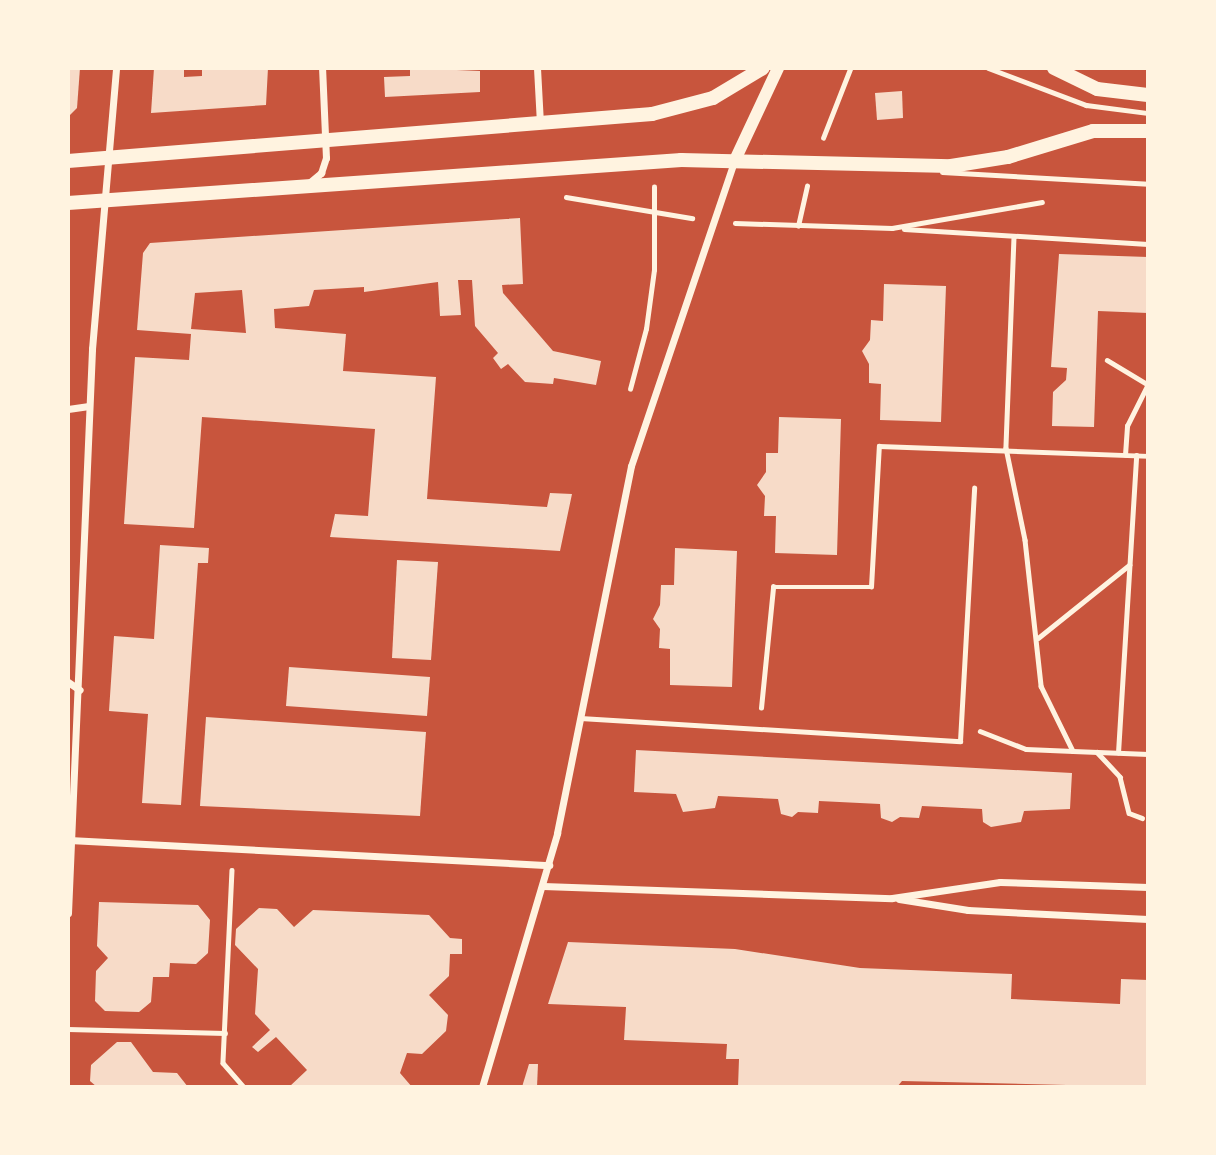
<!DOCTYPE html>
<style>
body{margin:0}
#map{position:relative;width:1216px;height:1155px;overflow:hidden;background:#c8553d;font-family:Commissioner,sans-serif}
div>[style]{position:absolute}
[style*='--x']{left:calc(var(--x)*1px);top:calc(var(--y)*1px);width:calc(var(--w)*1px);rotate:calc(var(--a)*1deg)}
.building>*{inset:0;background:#f7dbc8}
.path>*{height:4.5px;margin:-2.25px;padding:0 2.25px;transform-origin:2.25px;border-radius:2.25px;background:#fff3e0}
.service>*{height:5px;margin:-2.5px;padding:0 2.5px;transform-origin:2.5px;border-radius:2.5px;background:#fff3e0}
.minor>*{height:7px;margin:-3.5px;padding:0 3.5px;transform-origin:3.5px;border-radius:3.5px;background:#fff3e0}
.tertiary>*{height:12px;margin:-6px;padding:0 6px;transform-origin:6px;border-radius:6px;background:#fff3e0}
.secondary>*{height:14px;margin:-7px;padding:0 7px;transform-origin:7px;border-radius:7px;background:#fff3e0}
span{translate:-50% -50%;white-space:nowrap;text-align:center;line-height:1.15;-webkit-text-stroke:5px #fff3e0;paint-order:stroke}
.frame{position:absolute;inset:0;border:70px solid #fff3e0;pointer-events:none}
</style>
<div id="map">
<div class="building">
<div style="clip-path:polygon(68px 68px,80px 68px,77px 108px,68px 117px)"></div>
<div style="clip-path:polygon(154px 68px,184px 68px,184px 77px,202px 76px,202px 69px,268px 68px,266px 105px,151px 113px)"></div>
<div style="clip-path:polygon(410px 68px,480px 71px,480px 92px,385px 97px,384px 77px,410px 76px)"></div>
<div style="clip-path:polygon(902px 91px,903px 118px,877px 120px,875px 93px)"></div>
<div style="clip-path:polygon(evenodd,520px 218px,523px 284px,502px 285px,503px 293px,553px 351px,601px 361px,596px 385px,554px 378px,553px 384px,525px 382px,508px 364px,501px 369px,493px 358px,498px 353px,475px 326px,472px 280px,458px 280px,461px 315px,440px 316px,438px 282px,364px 292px,364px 287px,314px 290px,309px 306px,274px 309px,275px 328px,346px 334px,343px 371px,436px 377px,427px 499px,547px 507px,550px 493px,572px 494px,560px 551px,330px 537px,335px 514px,368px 516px,375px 429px,202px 417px,194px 528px,124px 524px,135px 357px,189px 360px,191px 334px,137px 330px,143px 253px,150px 243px,520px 218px,242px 290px,246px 333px,191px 329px,195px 293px,242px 290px)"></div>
<div style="clip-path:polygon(1059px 254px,1148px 257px,1148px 313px,1098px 311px,1094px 427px,1052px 426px,1053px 392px,1066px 380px,1067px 368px,1051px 367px)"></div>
<div style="clip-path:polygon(884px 284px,946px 286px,941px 422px,880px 420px,881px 384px,869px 383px,869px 364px,862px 351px,870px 340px,871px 320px,883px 321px)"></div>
<div style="clip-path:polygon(779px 417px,841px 419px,837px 555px,775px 553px,776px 516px,764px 516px,765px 496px,757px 485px,766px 472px,766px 453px,778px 453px)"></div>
<div style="clip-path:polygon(160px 545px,209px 548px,208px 563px,198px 563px,181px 805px,142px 803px,148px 714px,109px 711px,114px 636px,154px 639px)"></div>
<div style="clip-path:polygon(675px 548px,737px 551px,732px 687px,670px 685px,670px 649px,659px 648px,660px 629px,653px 619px,660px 605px,661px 585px,674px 585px)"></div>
<div style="clip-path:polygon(397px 560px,438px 562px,431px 660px,392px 658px)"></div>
<div style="clip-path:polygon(289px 667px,430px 677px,427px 716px,286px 706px)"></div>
<div style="clip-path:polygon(206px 717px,426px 732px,420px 816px,200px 806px)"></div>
<div style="clip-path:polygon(636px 750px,1072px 773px,1070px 809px,1024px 811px,1021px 822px,991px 827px,983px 822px,982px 809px,922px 806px,919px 818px,900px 817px,892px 822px,881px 818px,880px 804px,819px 801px,818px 813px,798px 812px,792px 817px,781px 814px,778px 799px,718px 796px,715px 808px,683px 812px,676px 794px,634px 792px)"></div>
<div style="clip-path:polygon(99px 902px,198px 905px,210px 920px,208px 953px,196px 964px,170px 963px,169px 977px,153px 977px,151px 1002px,139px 1012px,105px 1011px,95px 1001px,96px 971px,108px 958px,97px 946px)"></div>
<div style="clip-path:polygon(259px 908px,277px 909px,294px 927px,313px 910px,429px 915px,450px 938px,462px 939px,462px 954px,450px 954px,449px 976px,429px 995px,448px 1015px,446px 1031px,422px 1054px,407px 1053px,400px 1073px,412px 1087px,289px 1087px,307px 1070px,276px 1037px,258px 1052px,252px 1047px,270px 1030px,255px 1014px,258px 969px,235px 945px,236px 929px)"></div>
<div style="clip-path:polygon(568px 942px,735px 949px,860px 968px,1012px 974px,1011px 999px,1120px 1004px,1121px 979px,1148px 980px,1148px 1087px,902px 1081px,897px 1087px,738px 1087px,739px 1059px,726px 1059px,727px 1044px,624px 1040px,626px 1007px,548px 1004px)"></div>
<div style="clip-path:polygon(117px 1042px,131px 1042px,153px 1072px,177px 1073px,188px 1087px,97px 1087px,90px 1081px,91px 1065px)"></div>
<div style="clip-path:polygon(529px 1064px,538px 1064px,537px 1087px,522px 1087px)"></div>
</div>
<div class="path">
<div style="--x:823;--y:138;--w:74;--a:-68.6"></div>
<div style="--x:566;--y:197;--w:128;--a:9.5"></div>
<div style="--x:735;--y:223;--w:157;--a:1.8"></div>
<div style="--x:892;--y:228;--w:152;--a:-9.8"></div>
<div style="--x:798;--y:226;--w:41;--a:-77.3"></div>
<div style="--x:904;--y:229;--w:244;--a:3.5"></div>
<div style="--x:1014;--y:237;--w:211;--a:92.2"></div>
<div style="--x:1006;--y:448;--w:94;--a:78.3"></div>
<div style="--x:1025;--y:540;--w:147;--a:83.7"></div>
<div style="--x:1041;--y:686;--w:72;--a:63.8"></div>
<div style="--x:1073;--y:751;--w:75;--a:2.3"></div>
<div style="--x:1107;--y:360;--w:47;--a:31"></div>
<div style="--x:630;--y:389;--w:62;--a:-75.1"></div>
<div style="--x:646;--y:329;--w:60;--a:-82.3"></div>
<div style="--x:654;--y:270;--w:83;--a:-90"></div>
<div style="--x:1125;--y:455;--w:29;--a:-86"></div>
<div style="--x:1127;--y:426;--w:47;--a:-63.4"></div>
<div style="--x:1038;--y:638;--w:117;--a:-38.7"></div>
<div style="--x:761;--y:708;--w:122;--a:-84.3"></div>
<div style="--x:773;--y:587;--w:98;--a:0"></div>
<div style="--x:871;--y:587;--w:141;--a:-86.8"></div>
<div style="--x:879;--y:446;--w:269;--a:2.1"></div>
<div style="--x:980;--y:731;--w:49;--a:21.4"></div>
<div style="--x:1026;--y:749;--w:47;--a:2.4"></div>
<div style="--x:1097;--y:752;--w:34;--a:47"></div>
<div style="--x:1120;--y:777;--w:37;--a:76"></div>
<div style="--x:1129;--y:813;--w:14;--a:21"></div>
<div style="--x:1118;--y:753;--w:298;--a:-86.5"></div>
<div style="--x:232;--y:870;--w:193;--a:92.7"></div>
<div style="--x:223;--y:1063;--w:32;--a:49"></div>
<div style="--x:68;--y:1029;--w:157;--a:1.5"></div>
</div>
<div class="service">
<div style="--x:988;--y:68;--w:105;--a:20.7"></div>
<div style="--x:1086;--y:105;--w:63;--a:7.4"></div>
<div style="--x:942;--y:172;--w:206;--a:3.3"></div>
<div style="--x:580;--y:718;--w:381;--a:3.5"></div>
<div style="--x:960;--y:741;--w:254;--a:-86.8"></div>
</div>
<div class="minor">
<div style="--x:537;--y:68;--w:55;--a:86.9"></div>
<div style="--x:309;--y:183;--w:16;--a:-40"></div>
<div style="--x:321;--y:173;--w:16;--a:-72"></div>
<div style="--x:326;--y:158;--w:90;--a:-92.5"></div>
<div style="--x:68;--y:409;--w:21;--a:-8"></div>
<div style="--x:68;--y:682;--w:14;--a:34"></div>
<div style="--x:69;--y:840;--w:481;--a:3"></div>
<div style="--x:543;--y:886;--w:349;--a:2"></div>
<div style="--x:892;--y:898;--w:109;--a:-8.4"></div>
<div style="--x:1000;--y:882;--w:148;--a:1.9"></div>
<div style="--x:899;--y:899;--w:70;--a:9.1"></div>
<div style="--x:968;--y:910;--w:180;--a:2.9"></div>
<div style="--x:68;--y:913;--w:565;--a:-87.56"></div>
<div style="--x:92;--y:349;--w:282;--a:-85.1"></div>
<div style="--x:482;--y:1087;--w:265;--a:-73.5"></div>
<div style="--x:557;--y:833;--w:374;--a:-78.6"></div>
<div style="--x:631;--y:466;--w:322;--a:-71.3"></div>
</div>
<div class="tertiary">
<div style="--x:735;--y:160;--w:102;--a:-64.9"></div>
</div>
<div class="secondary">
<div style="--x:1054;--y:68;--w:48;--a:26"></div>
<div style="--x:1097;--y:89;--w:51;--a:6.7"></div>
<div style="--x:68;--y:161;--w:586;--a:-4.6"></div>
<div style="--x:652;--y:114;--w:63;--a:-14.7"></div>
<div style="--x:713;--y:98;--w:58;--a:-31"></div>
<div style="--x:68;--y:203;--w:615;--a:-4.01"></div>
<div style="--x:681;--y:160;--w:270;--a:1.3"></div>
<div style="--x:951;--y:166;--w:58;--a:-9"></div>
<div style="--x:1008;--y:157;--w:89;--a:-17"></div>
<div style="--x:1093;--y:131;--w:55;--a:0"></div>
</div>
<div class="frame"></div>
</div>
